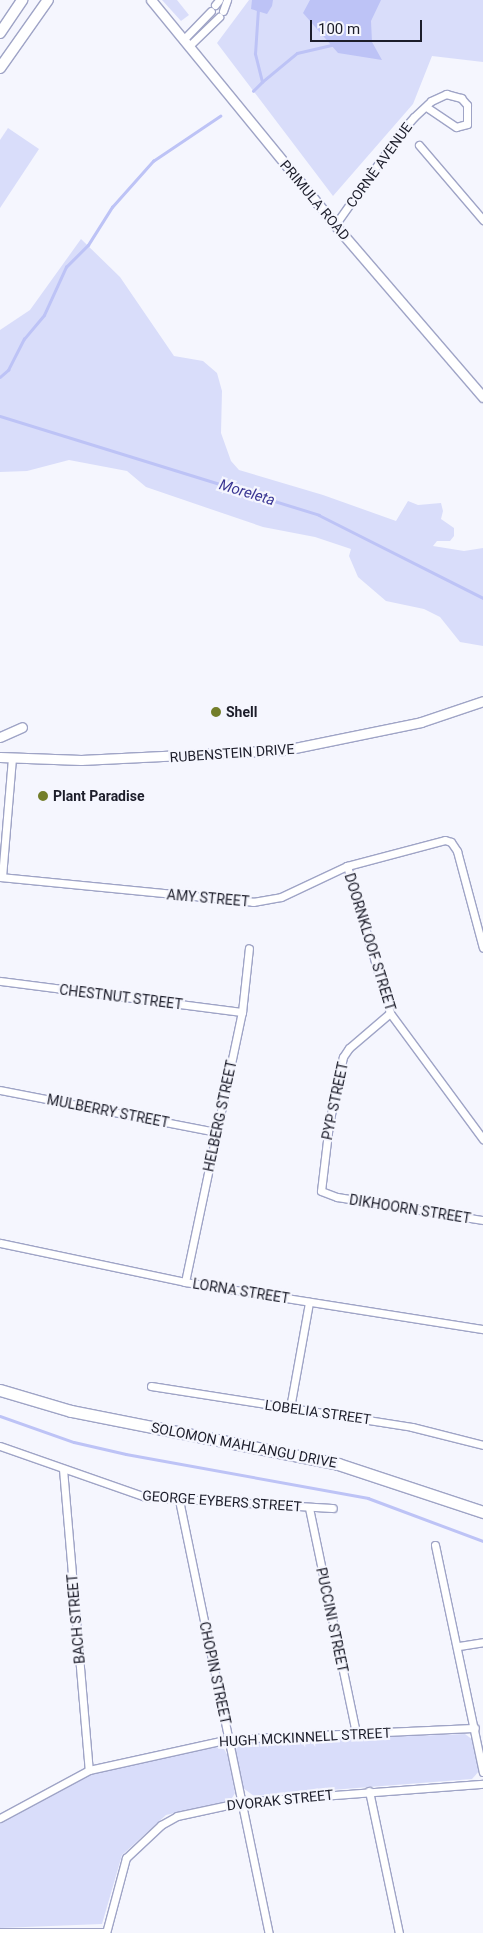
<!DOCTYPE html>
<meta charset="utf-8">
<style>
body{margin:0}
#map{position:relative;width:483px;height:1933px;overflow:hidden;background:#f5f6fe;font-family:Roboto,sans-serif}
div>[style]{position:absolute}
[style*='--x']{left:calc(var(--x)*1px);top:calc(var(--y)*1px);width:calc(var(--w)*1px);rotate:calc(var(--a)*1deg)}
.green>*{inset:0;background:#d9ddfa}
.water>*{inset:0;background:#bdc3f6}
.stream>*{height:2.5px;margin:-1.25px;padding:0 1.25px;transform-origin:1.25px;border-radius:1.25px;background:#bdc3f6}
.roads{filter:drop-shadow(1px 0 #9fa4c6) drop-shadow(-1px 0 #9fa4c6) drop-shadow(0 1px #9fa4c6) drop-shadow(0 -1px #9fa4c6)}
.minor>*{height:7px;margin:-3.5px;padding:0 3.5px;transform-origin:3.5px;border-radius:3.5px;background:#fff}
.tertiary>*{height:9px;margin:-4.5px;padding:0 4.5px;transform-origin:4.5px;border-radius:4.5px;background:#fff}
.secondary>*{height:10px;margin:-5px;padding:0 5px;transform-origin:5px;border-radius:5px;background:#fff}
.primary>*{height:11px;margin:-5.5px;padding:0 5.5px;transform-origin:5.5px;border-radius:5.5px;background:#fff}
.dots>*{width:14px;height:14px;translate:-50% -50%;box-sizing:border-box;border:2px solid #f5f6fe;border-radius:50%}
span{translate:-50% -50%;white-space:nowrap;text-align:center;line-height:1.15;-webkit-text-stroke:4.5px #f5f6fe;paint-order:stroke}
.street-label{font-size:14px;color:#1c1d2a}
.poi-label{font-size:14px;color:#1c1d2a;font-weight:700}
.left{translate:0 -50%;text-align:left}
.water-label{font-size:15px;color:#393592;font-style:italic}
.scale{position:absolute;left:310px;top:20px;width:112px;height:22px;box-sizing:border-box;border:2px solid #1c1d2a;border-top:0;padding-left:6px;font-size:15px;line-height:18px;white-space:nowrap;color:#1c1d2a;-webkit-text-stroke:4px #f5f6fe;paint-order:stroke}
</style>
<div id="map">
<div class="green">
<div style="clip-path:polygon(162px 0,177px 0,189px 15px,181px 21px)"></div>
<div style="clip-path:polygon(249px 0,483px 0,483px 62px,432px 56px,413px 104px,333px 196px,217px 43px)"></div>
<div style="clip-path:polygon(8px 128px,39px 149px,0 208px,0 140px)"></div>
<div style="clip-path:polygon(81px 239px,120px 277px,174px 356px,203px 361px,217px 373px,222px 391px,221px 433px,231px 461px,239px 470px,323px 495px,396px 521px,408px 501px,418px 505px,441px 503px,443px 511px,441px 519px,454px 528px,454px 536px,450px 541px,437px 541px,433px 546px,464px 551px,483px 548px,483px 646px,460px 642px,440px 617px,424px 609px,386px 601px,358px 577px,349px 556px,351px 549px,315px 537px,263px 527px,146px 487px,127px 471px,69px 460px,27px 471px,0 472px,0 330px,30px 310px)"></div>
<div style="clip-path:polygon(465px 1734px,473px 1740px,480px 1770px,472px 1779px,254px 1796px,243px 1788px,235px 1750px,243px 1742px)"></div>
<div style="clip-path:polygon(216px 1747px,224px 1749px,228px 1756px,235px 1793px,231px 1800px,166px 1815px,122px 1855px,102px 1924px,0 1928px,0 1822px,81px 1776px)"></div>
</div>
<div class="water">
<div style="clip-path:polygon(252px 0,273px 0,272px 6px,267px 14px,251px 9px)"></div>
<div style="clip-path:polygon(310px 0,381px 0,371px 21px,372px 42px,382px 60px,338px 53px,303px 13px)"></div>
</div>
<div class="stream">
<div style="--x:262;--y:82;--w:45;--a:-39.6"></div>
<div style="--x:297;--y:53;--w:37;--a:-13"></div>
<div style="--x:253;--y:91;--w:13;--a:-45"></div>
<div style="--x:262;--y:82;--w:29;--a:-104"></div>
<div style="--x:255;--y:54;--w:45;--a:-86.2"></div>
<div style="--x:0;--y:377;--w:11;--a:-41"></div>
<div style="--x:8;--y:370;--w:35;--a:-63"></div>
<div style="--x:24;--y:339;--w:31;--a:-50"></div>
<div style="--x:44;--y:315;--w:53;--a:-65.4"></div>
<div style="--x:66;--y:267;--w:31;--a:-45"></div>
<div style="--x:88;--y:245;--w:45;--a:-57.7"></div>
<div style="--x:112;--y:207;--w:62;--a:-48.3"></div>
<div style="--x:153;--y:161;--w:81;--a:-33.9"></div>
<div style="--x:0;--y:416;--w:334;--a:17.2"></div>
<div style="--x:319;--y:515;--w:184;--a:26.8"></div>
<div style="--x:0;--y:1416;--w:78;--a:19.4"></div>
<div style="--x:74;--y:1442;--w:53;--a:13"></div>
<div style="--x:126;--y:1454;--w:246;--a:10.3"></div>
<div style="--x:368;--y:1498;--w:123;--a:20.5"></div>
</div>
<div class="roads">
<div class="minor">
<div style="--x:215;--y:5;--w:6;--a:-51"></div>
<div style="--x:223;--y:11;--w:12;--a:-70"></div>
<div style="--x:183;--y:40;--w:40;--a:-46"></div>
<div style="--x:189;--y:46;--w:42;--a:-44"></div>
<div style="--x:419;--y:145;--w:99;--a:49.5"></div>
<div style="--x:335;--y:225;--w:113;--a:-54.8"></div>
<div style="--x:400;--y:133;--w:21;--a:-49"></div>
<div style="--x:414;--y:117;--w:23;--a:-43"></div>
<div style="--x:431;--y:101;--w:17;--a:-25"></div>
<div style="--x:446;--y:94;--w:16;--a:15"></div>
<div style="--x:461;--y:98;--w:9;--a:49"></div>
<div style="--x:467;--y:105;--w:19;--a:90"></div>
<div style="--x:467;--y:124;--w:11;--a:165"></div>
<div style="--x:456;--y:127;--w:36;--a:-146"></div>
<div style="--x:347;--y:866;--w:153;--a:73.7"></div>
<div style="--x:390;--y:1013;--w:157;--a:53.6"></div>
<div style="--x:0;--y:877;--w:254;--a:5.6"></div>
<div style="--x:253;--y:902;--w:28;--a:-10"></div>
<div style="--x:281;--y:897;--w:73;--a:-25.2"></div>
<div style="--x:347;--y:866;--w:101;--a:-14.9"></div>
<div style="--x:445;--y:840;--w:6;--a:18"></div>
<div style="--x:451;--y:842;--w:11;--a:56"></div>
<div style="--x:457;--y:851;--w:100;--a:75"></div>
<div style="--x:2;--y:877;--w:118;--a:-85.2"></div>
<div style="--x:0;--y:981;--w:244;--a:7.3"></div>
<div style="--x:390;--y:1013;--w:54;--a:139.5"></div>
<div style="--x:349;--y:1048;--w:11;--a:124"></div>
<div style="--x:343;--y:1057;--w:68;--a:101.8"></div>
<div style="--x:329;--y:1124;--w:67;--a:96.8"></div>
<div style="--x:321;--y:1191;--w:17;--a:21"></div>
<div style="--x:337;--y:1197;--w:148;--a:9"></div>
<div style="--x:0;--y:1090;--w:220;--a:11"></div>
<div style="--x:0;--y:1243;--w:189;--a:11.9"></div>
<div style="--x:185;--y:1282;--w:302;--a:9"></div>
<div style="--x:185;--y:1282;--w:276;--a:-78.1"></div>
<div style="--x:242;--y:1012;--w:64;--a:-83.8"></div>
<div style="--x:151;--y:1386;--w:264;--a:8.9"></div>
<div style="--x:412;--y:1427;--w:73;--a:14.2"></div>
<div style="--x:290;--y:1408;--w:108;--a:-79.8"></div>
<div style="--x:0;--y:1446;--w:155;--a:19.3"></div>
<div style="--x:146;--y:1497;--w:187;--a:3.4"></div>
<div style="--x:63;--y:1469;--w:302;--a:85.1"></div>
<div style="--x:179;--y:1500;--w:442;--a:78.3"></div>
<div style="--x:309;--y:1508;--w:230;--a:78.2"></div>
<div style="--x:435;--y:1545;--w:232;--a:78.1"></div>
<div style="--x:459;--y:1646;--w:24;--a:-9"></div>
<div style="--x:369;--y:1791;--w:145;--a:78.1"></div>
<div style="--x:0;--y:1818;--w:101;--a:-28.3"></div>
<div style="--x:89;--y:1770;--w:143;--a:-12.5"></div>
<div style="--x:229;--y:1739;--w:246;--a:-2.6"></div>
<div style="--x:0;--y:1932;--w:105;--a:0"></div>
<div style="--x:106;--y:1933;--w:78;--a:-75.1"></div>
<div style="--x:126;--y:1858;--w:48;--a:-43.3"></div>
<div style="--x:161;--y:1825;--w:18;--a:-29"></div>
<div style="--x:177;--y:1816;--w:66;--a:-12.2"></div>
<div style="--x:242;--y:1802;--w:242;--a:-4.3"></div>
</div>
<div class="tertiary">
<div style="--x:151;--y:0;--w:291;--a:50.7"></div>
<div style="--x:335;--y:225;--w:227;--a:49.3"></div>
<div style="--x:0;--y:737;--w:24;--a:-24"></div>
<div style="--x:0;--y:757;--w:81;--a:2.1"></div>
<div style="--x:81;--y:760;--w:204;--a:-2.8"></div>
<div style="--x:285;--y:750;--w:139;--a:-11.6"></div>
<div style="--x:421;--y:722;--w:65;--a:-18.7"></div>
</div>
<div class="secondary">
<div style="--x:0;--y:33;--w:40;--a:-56"></div>
<div style="--x:0;--y:68;--w:83;--a:-54.8"></div>
</div>
<div class="primary">
<div style="--x:0;--y:1390;--w:74;--a:16.5"></div>
<div style="--x:71;--y:1411;--w:272;--a:11.2"></div>
<div style="--x:338;--y:1464;--w:153;--a:18.3"></div>
</div>
</div>
<div class="dots">
<div style="left:216px;top:712px;background:#737e2a"></div>
<div style="left:43px;top:796px;background:#737e2a"></div>
</div>
<div class="street-label">
<span style="left:379px;top:165px;rotate:-54deg">CORNÈ AVENUE</span>
<span style="left:315px;top:200px;rotate:50deg">PRIMULA ROAD</span>
<span style="left:232px;top:753px;rotate:-4deg">RUBENSTEIN DRIVE</span>
<span style="left:208px;top:898px;rotate:5deg">AMY STREET</span>
<span style="left:370px;top:942px;rotate:73deg">DOORNKLOOF STREET</span>
<span style="left:121px;top:997px;rotate:7deg">CHESTNUT STREET</span>
<span style="left:335px;top:1101px;rotate:-78deg">PYP STREET</span>
<span style="left:108px;top:1111px;rotate:11deg">MULBERRY STREET</span>
<span style="left:220px;top:1116px;rotate:-78deg">HELBERG STREET</span>
<span style="left:410px;top:1209px;rotate:9deg">DIKHOORN STREET</span>
<span style="left:241px;top:1291px;rotate:9deg">LORNA STREET</span>
<span style="left:318px;top:1412px;rotate:8deg">LOBELIA STREET</span>
<span style="left:244px;top:1445px;rotate:11deg">SOLOMON MAHLANGU DRIVE</span>
<span style="left:222px;top:1501px;rotate:4deg">GEORGE EYBERS STREET</span>
<span style="left:76px;top:1619px;rotate:-95deg">BACH STREET</span>
<span style="left:332px;top:1620px;rotate:78deg">PUCCINI STREET</span>
<span style="left:215px;top:1673px;rotate:78deg">CHOPIN STREET</span>
<span style="left:305px;top:1737px;rotate:-3deg">HUGH MCKINNELL STREET</span>
<span style="left:280px;top:1800px;rotate:-6deg">DVORAK STREET</span>
</div>
<div class="poi-label">
<span class="left" style="left:226px;top:712px">Shell</span>
<span class="left" style="left:53px;top:796px">Plant Paradise</span>
</div>
<div class="water-label">
<span style="left:247px;top:493px;rotate:17deg">Moreleta</span>
</div>
<div class="scale">100 m</div>
</div>
